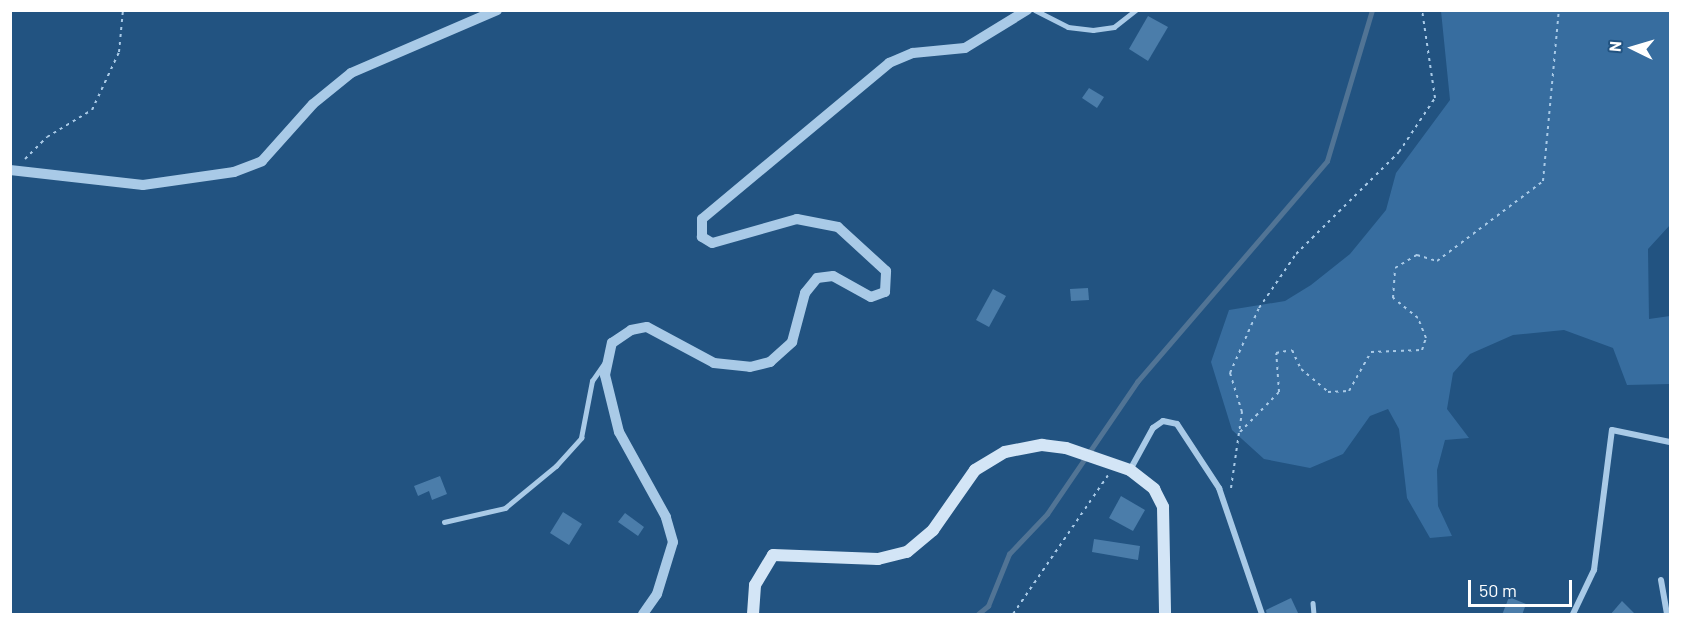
<!DOCTYPE html>
<style>
body{margin:0}
#map{position:relative;width:1681px;height:625px;overflow:hidden;background:#225381;font-family:Barlow,sans-serif}
div>[style]{position:absolute}
[style*='--x']{left:calc(var(--x)*1px);top:calc(var(--y)*1px);width:calc(var(--w)*1px);rotate:calc(var(--a)*1deg)}
.green>*{inset:0;background:#376d9f}
.stream>*{height:4.5px;margin:-2.25px;padding:0 2.25px;transform-origin:2.25px;border-radius:2.25px;background:#517495}
.building>*{inset:0;background:#4b7daa}
.path>*{height:2px;margin-top:-1px;transform-origin:0;background:repeating-linear-gradient(90deg,#a9cae7 0 3px,transparent 0 7.5px)}
.service>*{height:4.5px;margin:-2.25px;padding:0 2.25px;transform-origin:2.25px;border-radius:2.25px;background:#a9cae7}
.minor>*{height:6px;margin:-3px;padding:0 3px;transform-origin:3px;border-radius:3px;background:#a9cae7}
.tertiary>*{height:10px;margin:-5px;padding:0 5px;transform-origin:5px;border-radius:5px;background:#a9cae7}
.secondary>*{height:12px;margin:-6px;padding:0 6px;transform-origin:6px;border-radius:6px;background:#d3e5f6}
span{translate:-50% -50%;white-space:nowrap;text-align:center;line-height:1.15;-webkit-text-stroke:4.5px #225381;paint-order:stroke}
.frame{position:absolute;inset:0;border:12px solid #fff;pointer-events:none}
.north{position:absolute;left:1603px;top:18px;width:60px;height:60px;-webkit-text-stroke:4px #225381;paint-order:stroke;rotate:275deg;font-size:16px;font-weight:700;line-height:24px;text-align:center;color:#fff}
.north::after{content:'';display:block;margin:auto;width:21px;height:27px;background:#fff;clip-path:polygon(50% 0,100% 100%,50% 72%,0 100%)}
.scale{position:absolute;left:1468px;top:580px;width:104px;height:27px;box-sizing:border-box;border:3px solid #fff;border-top:0;padding-left:8px;font-size:18px;line-height:21px;white-space:nowrap;color:#fff;-webkit-text-stroke:4px #225381;paint-order:stroke}
</style>
<div id="map">
<div class="green">
<div style="clip-path:polygon(1441px 11px,1670px 11px,1670px 225px,1648px 249px,1649px 319px,1670px 316px,1670px 384px,1627px 385px,1613px 348px,1564px 330px,1513px 335px,1470px 354px,1453px 373px,1447px 409px,1469px 438px,1445px 440px,1437px 470px,1438px 506px,1452px 536px,1430px 538px,1407px 498px,1399px 429px,1388px 409px,1370px 416px,1343px 454px,1310px 468px,1264px 459px,1232px 430px,1211px 362px,1229px 310px,1285px 301px,1311px 285px,1350px 254px,1386px 210px,1396px 173px,1450px 100px)"></div>
</div>
<div class="stream">
<div style="--x:978;--y:614;--w:13;--a:-39"></div>
<div style="--x:988;--y:606;--w:56;--a:-68"></div>
<div style="--x:1009;--y:554;--w:55;--a:-46.5"></div>
<div style="--x:1047;--y:514;--w:160;--a:-55.7"></div>
<div style="--x:1137;--y:382;--w:291;--a:-49.3"></div>
<div style="--x:1327;--y:161;--w:158;--a:-73.4"></div>
</div>
<div class="building">
<div style="clip-path:polygon(1148px 16px,1168px 27px,1148px 61px,1129px 49px)"></div>
<div style="clip-path:polygon(1089px 88px,1104px 97px,1097px 108px,1082px 98px)"></div>
<div style="clip-path:polygon(1088px 288px,1089px 300px,1071px 301px,1070px 289px)"></div>
<div style="clip-path:polygon(993px 289px,1006px 296px,989px 327px,976px 320px)"></div>
<div style="clip-path:polygon(440px 476px,447px 494px,432px 500px,429px 491px,418px 496px,414px 486px)"></div>
<div style="clip-path:polygon(1121px 496px,1145px 510px,1133px 531px,1109px 518px)"></div>
<div style="clip-path:polygon(563px 512px,582px 524px,569px 545px,550px 533px)"></div>
<div style="clip-path:polygon(625px 513px,644px 527px,638px 536px,618px 522px)"></div>
<div style="clip-path:polygon(1094px 539px,1140px 546px,1138px 560px,1092px 552px)"></div>
<div style="clip-path:polygon(1509px 597px,1526px 604px,1522px 615px,1502px 615px)"></div>
<div style="clip-path:polygon(1291px 598px,1299px 615px,1267px 615px,1266px 610px)"></div>
<div style="clip-path:polygon(1622px 601px,1636px 615px,1610px 615px)"></div>
</div>
<div class="path">
<div style="--x:25;--y:159;--w:31;--a:-45"></div>
<div style="--x:47;--y:137;--w:52;--a:-31"></div>
<div style="--x:92;--y:110;--w:64;--a:-65"></div>
<div style="--x:119;--y:52;--w:42;--a:-84.6"></div>
<div style="--x:1240;--y:432;--w:56;--a:-45.7"></div>
<div style="--x:1279;--y:392;--w:39;--a:-94"></div>
<div style="--x:1276;--y:353;--w:16;--a:-11"></div>
<div style="--x:1292;--y:350;--w:21;--a:65"></div>
<div style="--x:1301;--y:369;--w:35;--a:40"></div>
<div style="--x:1328;--y:392;--w:21;--a:-3"></div>
<div style="--x:1349;--y:391;--w:45;--a:-60.6"></div>
<div style="--x:1371;--y:352;--w:51;--a:-2.2"></div>
<div style="--x:1422;--y:350;--w:13;--a:-72"></div>
<div style="--x:1426;--y:338;--w:22;--a:-112"></div>
<div style="--x:1418;--y:318;--w:32;--a:-141"></div>
<div style="--x:1393;--y:298;--w:30;--a:-86"></div>
<div style="--x:1395;--y:268;--w:26;--a:-31"></div>
<div style="--x:1417;--y:255;--w:21;--a:17"></div>
<div style="--x:1437;--y:261;--w:133;--a:-37"></div>
<div style="--x:1543;--y:181;--w:172;--a:-84.7"></div>
<div style="--x:1231;--y:488;--w:77;--a:-81.8"></div>
<div style="--x:1242;--y:412;--w:41;--a:-107.1"></div>
<div style="--x:1230;--y:373;--w:71;--a:-66"></div>
<div style="--x:1259;--y:308;--w:65;--a:-55.6"></div>
<div style="--x:1296;--y:254;--w:145;--a:-44.7"></div>
<div style="--x:1399;--y:152;--w:65;--a:-56.3"></div>
<div style="--x:1435;--y:98;--w:89;--a:-98.4"></div>
<div style="--x:1013;--y:614;--w:168;--a:-55.6"></div>
</div>
<div class="service">
<div style="--x:1035;--y:10;--w:37;--a:27"></div>
<div style="--x:1068;--y:27;--w:25;--a:7"></div>
<div style="--x:1093;--y:30;--w:21;--a:-8"></div>
<div style="--x:1114;--y:27;--w:28;--a:-38"></div>
<div style="--x:444;--y:522;--w:63;--a:-12.9"></div>
<div style="--x:505;--y:508;--w:66;--a:-39.5"></div>
<div style="--x:556;--y:466;--w:38;--a:-48"></div>
<div style="--x:581;--y:438;--w:58;--a:-79.1"></div>
<div style="--x:592;--y:381;--w:21;--a:-55"></div>
<div style="--x:1313;--y:603;--w:11;--a:85"></div>
</div>
<div class="minor">
<div style="--x:1130;--y:470;--w:48;--a:-61.3"></div>
<div style="--x:1153;--y:428;--w:12;--a:-35"></div>
<div style="--x:1163;--y:421;--w:14;--a:12"></div>
<div style="--x:1177;--y:424;--w:77;--a:56.7"></div>
<div style="--x:1219;--y:488;--w:133;--a:71.2"></div>
<div style="--x:1661;--y:580;--w:35;--a:80"></div>
<div style="--x:1573;--y:614;--w:49;--a:-64.5"></div>
<div style="--x:1594;--y:570;--w:141;--a:-82.7"></div>
<div style="--x:1612;--y:430;--w:59;--a:11.7"></div>
</div>
<div class="tertiary">
<div style="--x:10;--y:170;--w:134;--a:6.4"></div>
<div style="--x:143;--y:185;--w:92;--a:-8.1"></div>
<div style="--x:234;--y:172;--w:30;--a:-21"></div>
<div style="--x:262;--y:161;--w:76;--a:-48.2"></div>
<div style="--x:313;--y:104;--w:49;--a:-39.2"></div>
<div style="--x:351;--y:73;--w:159;--a:-23.3"></div>
<div style="--x:643;--y:614;--w:24;--a:-55"></div>
<div style="--x:657;--y:594;--w:54;--a:-72.9"></div>
<div style="--x:673;--y:542;--w:26;--a:-106"></div>
<div style="--x:666;--y:517;--w:97;--a:-118.9"></div>
<div style="--x:619;--y:432;--w:59;--a:-103.8"></div>
<div style="--x:605;--y:375;--w:33;--a:-78"></div>
<div style="--x:612;--y:343;--w:23;--a:-34"></div>
<div style="--x:631;--y:330;--w:16;--a:-11"></div>
<div style="--x:647;--y:327;--w:76;--a:28.2"></div>
<div style="--x:714;--y:363;--w:36;--a:6"></div>
<div style="--x:750;--y:367;--w:21;--a:-14"></div>
<div style="--x:770;--y:362;--w:30;--a:-42"></div>
<div style="--x:792;--y:342;--w:51;--a:-75.1"></div>
<div style="--x:805;--y:293;--w:19;--a:-51"></div>
<div style="--x:817;--y:278;--w:16;--a:-7"></div>
<div style="--x:833;--y:276;--w:43;--a:28.9"></div>
<div style="--x:871;--y:297;--w:15;--a:-20"></div>
<div style="--x:885;--y:292;--w:21;--a:-87"></div>
<div style="--x:886;--y:271;--w:65;--a:-137.5"></div>
<div style="--x:838;--y:227;--w:42;--a:-169"></div>
<div style="--x:797;--y:219;--w:88;--a:164.2"></div>
<div style="--x:712;--y:243;--w:12;--a:-149"></div>
<div style="--x:702;--y:237;--w:18;--a:-90"></div>
<div style="--x:702;--y:219;--w:244;--a:-39.8"></div>
<div style="--x:889;--y:63;--w:26;--a:-23"></div>
<div style="--x:913;--y:53;--w:52;--a:-5.5"></div>
<div style="--x:965;--y:48;--w:73;--a:-31.5"></div>
</div>
<div class="secondary">
<div style="--x:753;--y:614;--w:29;--a:-86"></div>
<div style="--x:755;--y:585;--w:35;--a:-59"></div>
<div style="--x:773;--y:555;--w:105;--a:2.2"></div>
<div style="--x:878;--y:559;--w:30;--a:-14"></div>
<div style="--x:907;--y:552;--w:34;--a:-40"></div>
<div style="--x:933;--y:530;--w:73;--a:-55"></div>
<div style="--x:975;--y:470;--w:35;--a:-31"></div>
<div style="--x:1005;--y:452;--w:38;--a:-11"></div>
<div style="--x:1042;--y:445;--w:24;--a:7"></div>
<div style="--x:1066;--y:448;--w:68;--a:19"></div>
<div style="--x:1130;--y:470;--w:31;--a:38"></div>
<div style="--x:1154;--y:489;--w:20;--a:63"></div>
<div style="--x:1163;--y:507;--w:107;--a:88.9"></div>
</div>
<div class="frame"></div>
<div class="north">N</div>
<div class="scale">50 m</div>
</div>
